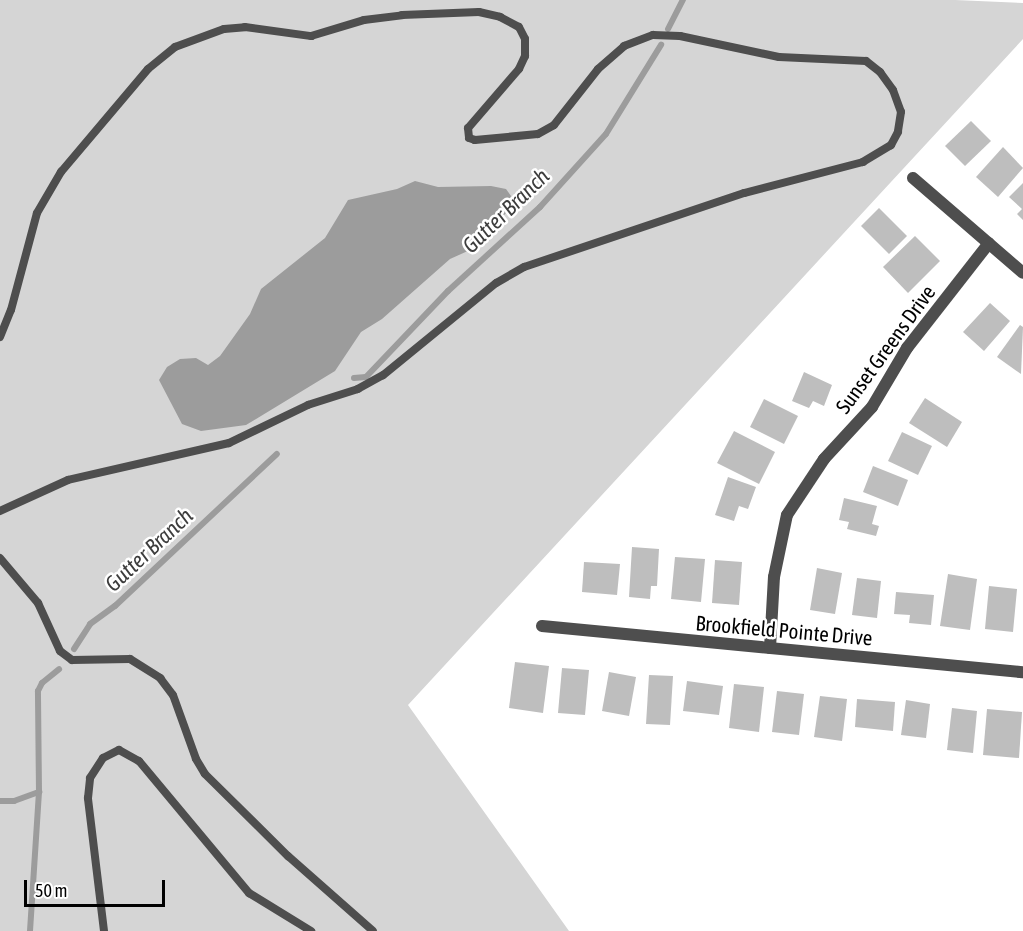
<!DOCTYPE html>
<style>
body{margin:0}
#map{position:relative;width:1023px;height:931px;overflow:hidden;background:#fff;font-family:"Asap Condensed",sans-serif}
div>[style]{position:absolute}
[style*='--x']{left:calc(var(--x)*1px);top:calc(var(--y)*1px);width:calc(var(--w)*1px);rotate:calc(var(--a)*1deg)}
.green>*{inset:0;background:#d5d5d5}
.water>*{inset:0;background:#9c9c9c}
.stream>*{height:6px;margin:-3px;padding:0 3px;transform-origin:3px;border-radius:3px;background:#9c9c9c}
.building>*{inset:0;background:#bebebe}
.service>*{height:8px;margin:-4px;padding:0 4px;transform-origin:4px;border-radius:4px;background:#4e4e4e}
.minor>*{height:12px;margin:-6px;padding:0 6px;transform-origin:6px;border-radius:6px;background:#4e4e4e}
span{translate:-50% -50%;white-space:nowrap;text-align:center;line-height:1.15;-webkit-text-stroke:5px #fff;paint-order:stroke}
.street-label{font-size:21px;color:#000}
.water-label{font-size:22px;color:#3d3d3d;font-style:italic}
.scale{position:absolute;left:24px;top:880px;width:141px;height:27px;box-sizing:border-box;border:3px solid #000;border-top:0;padding-left:8px;font-size:18px;line-height:21px;white-space:nowrap;color:#000;-webkit-text-stroke:4px #fff;paint-order:stroke}
</style>
<div id="map">
<div class="green">
<div style="clip-path:polygon(0 0,955px 0,1023px 3px,1023px 39px,408px 705px,569px 931px,0 931px)"></div>
</div>
<div class="water">
<div style="clip-path:polygon(415px 181px,438px 187px,491px 186px,506px 189px,511px 196px,506px 213px,470px 250px,450px 259px,382px 319px,361px 332px,335px 371px,246px 425px,201px 431px,182px 424px,159px 380px,167px 367px,180px 359px,196px 358px,208px 365px,220px 356px,250px 314px,261px 289px,325px 238px,348px 200px,397px 189px)"></div>
</div>
<div class="stream">
<div style="--x:668;--y:29;--w:33;--a:-63"></div>
<div style="--x:354;--y:378;--w:12;--a:-5"></div>
<div style="--x:366;--y:377;--w:119;--a:-46.4"></div>
<div style="--x:448;--y:291;--w:125;--a:-42.4"></div>
<div style="--x:540;--y:207;--w:98;--a:-47.9"></div>
<div style="--x:606;--y:134;--w:105;--a:-58.3"></div>
<div style="--x:74;--y:649;--w:30;--a:-57"></div>
<div style="--x:90;--y:624;--w:31;--a:-36"></div>
<div style="--x:115;--y:606;--w:222;--a:-43.2"></div>
<div style="--x:0;--y:801;--w:14;--a:0"></div>
<div style="--x:14;--y:801;--w:27;--a:-20"></div>
<div style="--x:30;--y:931;--w:139;--a:-86.3"></div>
<div style="--x:39;--y:792;--w:101;--a:-90.6"></div>
<div style="--x:38;--y:691;--w:9;--a:-63"></div>
<div style="--x:42;--y:683;--w:22;--a:-39"></div>
</div>
<div class="building">
<div style="clip-path:polygon(971px 121px,991px 141px,965px 166px,945px 146px)"></div>
<div style="clip-path:polygon(1003px 147px,1023px 168px,998px 197px,976px 177px)"></div>
<div style="clip-path:polygon(1023px 183px,1023px 220px,1017px 214px,1022px 209px,1009px 197px)"></div>
<div style="clip-path:polygon(879px 208px,907px 236px,889px 254px,861px 226px)"></div>
<div style="clip-path:polygon(915px 236px,940px 261px,908px 293px,883px 267px)"></div>
<div style="clip-path:polygon(990px 303px,1010px 321px,984px 351px,963px 332px)"></div>
<div style="clip-path:polygon(1020px 325px,1023px 327px,1021px 374px,997px 357px)"></div>
<div style="clip-path:polygon(804px 372px,832px 385px,824px 406px,813px 401px,809px 408px,792px 401px)"></div>
<div style="clip-path:polygon(925px 398px,962px 422px,947px 447px,909px 423px)"></div>
<div style="clip-path:polygon(764px 399px,798px 416px,784px 444px,750px 427px)"></div>
<div style="clip-path:polygon(734px 431px,775px 452px,759px 484px,717px 463px)"></div>
<div style="clip-path:polygon(902px 432px,932px 446px,918px 475px,888px 461px)"></div>
<div style="clip-path:polygon(873px 466px,908px 480px,898px 506px,863px 492px)"></div>
<div style="clip-path:polygon(728px 477px,756px 487px,748px 509px,739px 506px,734px 521px,715px 515px)"></div>
<div style="clip-path:polygon(844px 498px,877px 506px,872px 524px,879px 526px,876px 536px,847px 529px,849px 522px,839px 520px)"></div>
<div style="clip-path:polygon(632px 547px,659px 549px,657px 586px,651px 586px,650px 599px,629px 597px)"></div>
<div style="clip-path:polygon(675px 557px,705px 559px,701px 602px,671px 599px)"></div>
<div style="clip-path:polygon(715px 560px,742px 562px,739px 605px,712px 603px)"></div>
<div style="clip-path:polygon(584px 562px,620px 564px,617px 595px,582px 592px)"></div>
<div style="clip-path:polygon(817px 568px,842px 573px,835px 614px,810px 610px)"></div>
<div style="clip-path:polygon(948px 574px,977px 579px,970px 630px,940px 626px)"></div>
<div style="clip-path:polygon(857px 578px,881px 581px,877px 618px,852px 615px)"></div>
<div style="clip-path:polygon(989px 586px,1017px 589px,1013px 632px,985px 629px)"></div>
<div style="clip-path:polygon(896px 592px,934px 595px,931px 625px,909px 623px,910px 615px,894px 614px)"></div>
<div style="clip-path:polygon(515px 662px,549px 666px,543px 713px,509px 708px)"></div>
<div style="clip-path:polygon(562px 668px,589px 670px,585px 715px,558px 713px)"></div>
<div style="clip-path:polygon(609px 672px,636px 677px,629px 716px,602px 711px)"></div>
<div style="clip-path:polygon(649px 675px,673px 676px,670px 725px,646px 724px)"></div>
<div style="clip-path:polygon(687px 681px,723px 686px,719px 715px,683px 711px)"></div>
<div style="clip-path:polygon(734px 684px,764px 687px,759px 732px,729px 728px)"></div>
<div style="clip-path:polygon(777px 691px,804px 694px,799px 735px,772px 732px)"></div>
<div style="clip-path:polygon(820px 696px,847px 699px,842px 741px,814px 737px)"></div>
<div style="clip-path:polygon(857px 699px,895px 702px,893px 731px,855px 727px)"></div>
<div style="clip-path:polygon(906px 700px,930px 704px,926px 738px,901px 735px)"></div>
<div style="clip-path:polygon(952px 708px,977px 711px,973px 753px,947px 750px)"></div>
<div style="clip-path:polygon(987px 709px,1022px 712px,1019px 758px,983px 755px)"></div>
</div>
<div class="service">
<div style="--x:0;--y:337;--w:29;--a:-68"></div>
<div style="--x:11;--y:310;--w:100;--a:-75"></div>
<div style="--x:37;--y:213;--w:48;--a:-59.7"></div>
<div style="--x:61;--y:172;--w:135;--a:-49.8"></div>
<div style="--x:148;--y:69;--w:35;--a:-39"></div>
<div style="--x:175;--y:47;--w:52;--a:-20.2"></div>
<div style="--x:224;--y:29;--w:21;--a:-5"></div>
<div style="--x:245;--y:27;--w:67;--a:7.8"></div>
<div style="--x:311;--y:36;--w:55;--a:-16.8"></div>
<div style="--x:364;--y:20;--w:38;--a:-7"></div>
<div style="--x:402;--y:15;--w:77;--a:-2.2"></div>
<div style="--x:479;--y:12;--w:22;--a:13"></div>
<div style="--x:500;--y:17;--w:21;--a:28"></div>
<div style="--x:519;--y:27;--w:13;--a:63"></div>
<div style="--x:525;--y:39;--w:17;--a:90"></div>
<div style="--x:525;--y:56;--w:14;--a:115"></div>
<div style="--x:519;--y:69;--w:78;--a:130.8"></div>
<div style="--x:468;--y:128;--w:10;--a:84"></div>
<div style="--x:469;--y:138;--w:6;--a:18"></div>
<div style="--x:475;--y:140;--w:63;--a:-5.4"></div>
<div style="--x:538;--y:134;--w:18;--a:-29"></div>
<div style="--x:554;--y:125;--w:71;--a:-51.8"></div>
<div style="--x:598;--y:69;--w:35;--a:-41"></div>
<div style="--x:624;--y:46;--w:31;--a:-21"></div>
<div style="--x:653;--y:35;--w:27;--a:2"></div>
<div style="--x:680;--y:36;--w:101;--a:12"></div>
<div style="--x:779;--y:57;--w:87;--a:2.6"></div>
<div style="--x:866;--y:61;--w:18;--a:38"></div>
<div style="--x:880;--y:72;--w:22;--a:54"></div>
<div style="--x:893;--y:90;--w:23;--a:70"></div>
<div style="--x:901;--y:112;--w:20;--a:99"></div>
<div style="--x:898;--y:132;--w:15;--a:118"></div>
<div style="--x:891;--y:145;--w:33;--a:149"></div>
<div style="--x:863;--y:162;--w:123;--a:165.4"></div>
<div style="--x:744;--y:193;--w:232;--a:161.4"></div>
<div style="--x:524;--y:267;--w:32;--a:150"></div>
<div style="--x:496;--y:283;--w:146;--a:140.8"></div>
<div style="--x:383;--y:375;--w:29;--a:151"></div>
<div style="--x:358;--y:389;--w:52;--a:162.3"></div>
<div style="--x:308;--y:405;--w:88;--a:154.3"></div>
<div style="--x:229;--y:443;--w:165;--a:167.1"></div>
<div style="--x:68;--y:480;--w:75;--a:155.5"></div>
<div style="--x:0;--y:558;--w:59;--a:49.8"></div>
<div style="--x:38;--y:603;--w:53;--a:65.4"></div>
<div style="--x:60;--y:651;--w:15;--a:37"></div>
<div style="--x:72;--y:660;--w:58;--a:-1"></div>
<div style="--x:130;--y:659;--w:36;--a:32"></div>
<div style="--x:160;--y:678;--w:21;--a:53"></div>
<div style="--x:173;--y:695;--w:68;--a:70.2"></div>
<div style="--x:196;--y:759;--w:17;--a:59"></div>
<div style="--x:205;--y:774;--w:117;--a:44.7"></div>
<div style="--x:288;--y:856;--w:113;--a:41.4"></div>
<div style="--x:104;--y:931;--w:134;--a:-96.9"></div>
<div style="--x:88;--y:798;--w:20;--a:-84"></div>
<div style="--x:90;--y:778;--w:24;--a:-57"></div>
<div style="--x:103;--y:758;--w:18;--a:-27"></div>
<div style="--x:119;--y:750;--w:23;--a:29"></div>
<div style="--x:139;--y:761;--w:172;--a:50.2"></div>
<div style="--x:249;--y:893;--w:73;--a:31.5"></div>
</div>
<div class="minor">
<div style="--x:913;--y:178;--w:145;--a:40.8"></div>
<div style="--x:542;--y:626;--w:483;--a:5.5"></div>
<div style="--x:770;--y:648;--w:71;--a:-86.8"></div>
<div style="--x:774;--y:577;--w:63;--a:-78.2"></div>
<div style="--x:787;--y:515;--w:67;--a:-56.5"></div>
<div style="--x:824;--y:459;--w:71;--a:-47.3"></div>
<div style="--x:872;--y:407;--w:69;--a:-59.3"></div>
<div style="--x:907;--y:348;--w:133;--a:-52"></div>
</div>
<div class="street-label">
<span style="left:885px;top:349px;rotate:-54deg">Sunset Greens Drive</span>
<span style="left:784px;top:630px;rotate:5deg">Brookfield Pointe Drive</span>
</div>
<div class="water-label">
<span style="left:506px;top:211px;rotate:-44deg">Gutter Branch</span>
<span style="left:149px;top:550px;rotate:-43deg">Gutter Branch</span>
</div>
<div class="scale">50 m</div>
</div>
